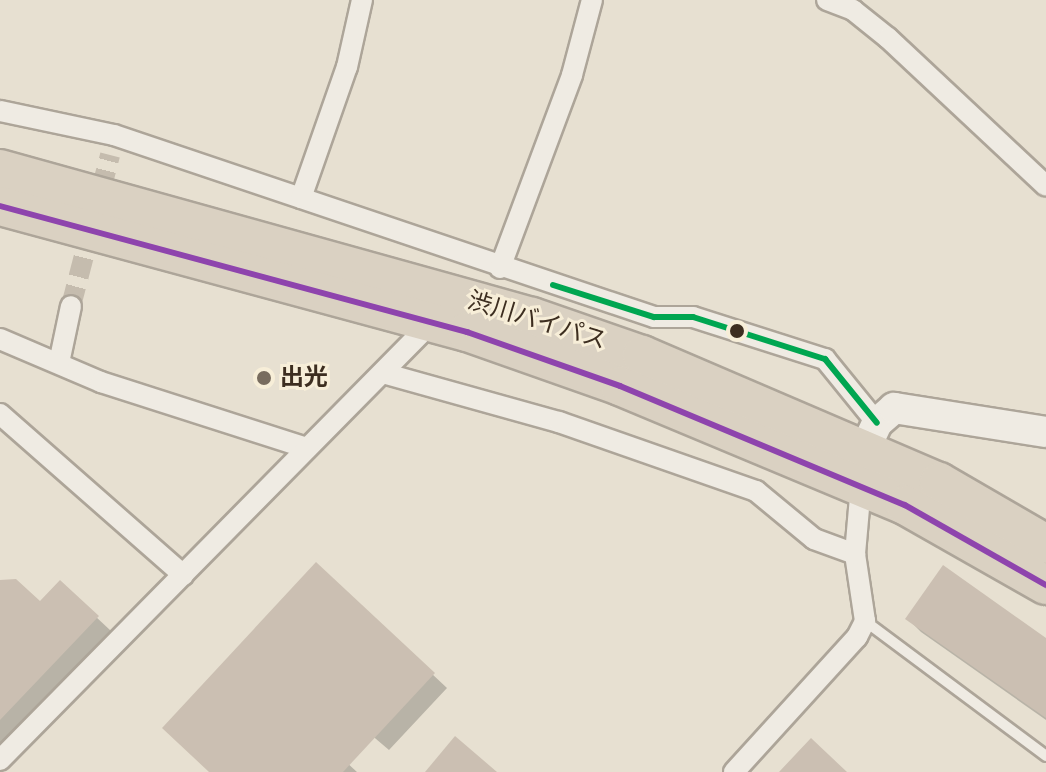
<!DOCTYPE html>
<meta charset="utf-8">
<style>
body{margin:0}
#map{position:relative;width:1046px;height:772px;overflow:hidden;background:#e7e0d1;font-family:Bitter,"Noto Sans JP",serif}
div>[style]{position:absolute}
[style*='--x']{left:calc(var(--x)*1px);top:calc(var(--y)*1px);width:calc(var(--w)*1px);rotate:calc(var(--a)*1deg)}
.shadow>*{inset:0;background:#0003}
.building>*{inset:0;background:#cbbfb2}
.street-tunnel>*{height:20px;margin-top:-10px;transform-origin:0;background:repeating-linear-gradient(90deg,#c5bcae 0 20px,transparent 0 30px)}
.roads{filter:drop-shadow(2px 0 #ada599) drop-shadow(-2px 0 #ada599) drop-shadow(0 2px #ada599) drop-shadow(0 -2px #ada599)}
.lane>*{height:10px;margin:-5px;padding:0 5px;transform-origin:5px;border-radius:5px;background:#efebe3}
.street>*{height:20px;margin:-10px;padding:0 10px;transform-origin:10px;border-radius:10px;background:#efebe3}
.secondary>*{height:30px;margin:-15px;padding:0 15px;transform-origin:15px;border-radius:15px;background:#efebe3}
.highway>*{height:38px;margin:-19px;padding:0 19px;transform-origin:19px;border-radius:19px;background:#dad1c2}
.bus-1>*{height:6px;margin:-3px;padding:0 3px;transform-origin:3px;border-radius:3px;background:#8e44ad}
.bus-2>*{height:6px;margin:-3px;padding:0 3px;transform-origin:3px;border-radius:3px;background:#00a651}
.dots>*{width:22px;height:22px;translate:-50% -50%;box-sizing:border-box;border:4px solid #f7eed8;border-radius:50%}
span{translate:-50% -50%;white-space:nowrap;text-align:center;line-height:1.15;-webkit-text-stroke:6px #f7eed8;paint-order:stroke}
.street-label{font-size:24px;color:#3d2e20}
.poi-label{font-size:24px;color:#3d2e20;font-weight:700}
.left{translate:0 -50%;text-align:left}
</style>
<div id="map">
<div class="shadow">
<div style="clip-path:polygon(316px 565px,447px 688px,389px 750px,356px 722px,332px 749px,357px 772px,211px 772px)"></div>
<div style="clip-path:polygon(0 582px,40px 604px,60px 583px,111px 631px,0 747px)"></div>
<div style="clip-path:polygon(908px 619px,1046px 640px,1046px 720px,921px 632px)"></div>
</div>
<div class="building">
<div style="clip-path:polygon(316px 562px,435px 673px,343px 772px,209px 772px,162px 728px)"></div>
<div style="clip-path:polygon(943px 565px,1046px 638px,1046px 718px,905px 619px)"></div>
<div style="clip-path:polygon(16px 579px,40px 601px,60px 580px,99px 616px,0 720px,0 580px)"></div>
<div style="clip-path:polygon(455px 736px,497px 772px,425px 772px)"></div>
<div style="clip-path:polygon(811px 738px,847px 772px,779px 772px)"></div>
</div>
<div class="street-tunnel">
<div style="--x:71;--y:306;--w:156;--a:-75.5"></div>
</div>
<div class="roads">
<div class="lane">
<div style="--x:865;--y:621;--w:226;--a:36.7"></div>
</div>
<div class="street">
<div style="--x:827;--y:0;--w:28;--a:21"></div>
<div style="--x:853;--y:10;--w:45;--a:38.7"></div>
<div style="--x:888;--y:38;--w:216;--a:43.1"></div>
<div style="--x:0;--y:111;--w:116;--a:11.9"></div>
<div style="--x:114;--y:135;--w:570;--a:18.63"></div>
<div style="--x:654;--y:317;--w:39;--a:0"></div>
<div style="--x:693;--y:317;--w:139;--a:17.7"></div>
<div style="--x:825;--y:359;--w:82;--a:50.9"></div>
<div style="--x:301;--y:198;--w:139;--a:-70.7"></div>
<div style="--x:347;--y:67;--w:69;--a:-77.4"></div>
<div style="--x:500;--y:268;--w:206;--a:-69.5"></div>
<div style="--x:572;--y:75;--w:78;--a:-75.1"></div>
<div style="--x:0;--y:339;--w:110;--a:23.1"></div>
<div style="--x:101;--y:382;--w:216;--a:17.8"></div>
<div style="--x:59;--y:363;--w:58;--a:-78.1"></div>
<div style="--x:383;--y:373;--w:183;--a:15.6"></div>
<div style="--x:559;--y:422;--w:209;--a:19.3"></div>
<div style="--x:756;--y:491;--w:75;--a:39.6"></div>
<div style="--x:814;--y:539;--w:44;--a:20.1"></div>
<div style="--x:0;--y:414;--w:244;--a:41.3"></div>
<div style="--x:0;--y:760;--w:615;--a:-45.4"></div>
<div style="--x:734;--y:772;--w:183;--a:-47.7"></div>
<div style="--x:857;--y:637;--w:18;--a:-63"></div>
<div style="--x:865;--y:621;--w:68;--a:-98.5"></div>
<div style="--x:855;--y:554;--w:68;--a:-85"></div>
</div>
<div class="secondary">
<div style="--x:862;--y:472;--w:23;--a:-83"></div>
<div style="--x:865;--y:449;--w:29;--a:-65"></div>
<div style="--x:877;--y:423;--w:23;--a:-41"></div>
<div style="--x:894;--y:408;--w:154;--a:9"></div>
</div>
<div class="highway">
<div style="--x:0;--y:169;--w:552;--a:15.55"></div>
<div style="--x:532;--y:317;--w:116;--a:19.1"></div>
<div style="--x:642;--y:355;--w:323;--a:23.2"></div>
<div style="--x:939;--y:482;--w:124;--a:30.1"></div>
<div style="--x:0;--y:206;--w:484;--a:15.1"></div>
<div style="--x:467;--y:332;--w:162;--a:19.4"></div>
<div style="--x:620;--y:386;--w:309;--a:22.7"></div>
<div style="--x:905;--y:505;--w:162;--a:29.6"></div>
</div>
</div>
<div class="bus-1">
<div style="--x:0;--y:206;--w:484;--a:15.1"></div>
<div style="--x:467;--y:332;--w:162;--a:19.4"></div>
<div style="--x:620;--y:386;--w:309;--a:22.7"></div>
<div style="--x:905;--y:505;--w:162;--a:29.6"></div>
</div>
<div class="bus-2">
<div style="--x:553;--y:285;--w:106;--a:17.6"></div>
<div style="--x:654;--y:317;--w:39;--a:0"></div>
<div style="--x:693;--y:317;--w:139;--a:17.7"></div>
<div style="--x:825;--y:359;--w:82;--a:50.9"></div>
</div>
<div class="dots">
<div style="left:737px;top:331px;background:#3d2e20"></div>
<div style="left:264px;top:378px;background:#786c5e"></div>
</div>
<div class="street-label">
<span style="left:537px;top:321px;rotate:17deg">渋川バイパス</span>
</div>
<div class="poi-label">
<span class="left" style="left:280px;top:378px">出光</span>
</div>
</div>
